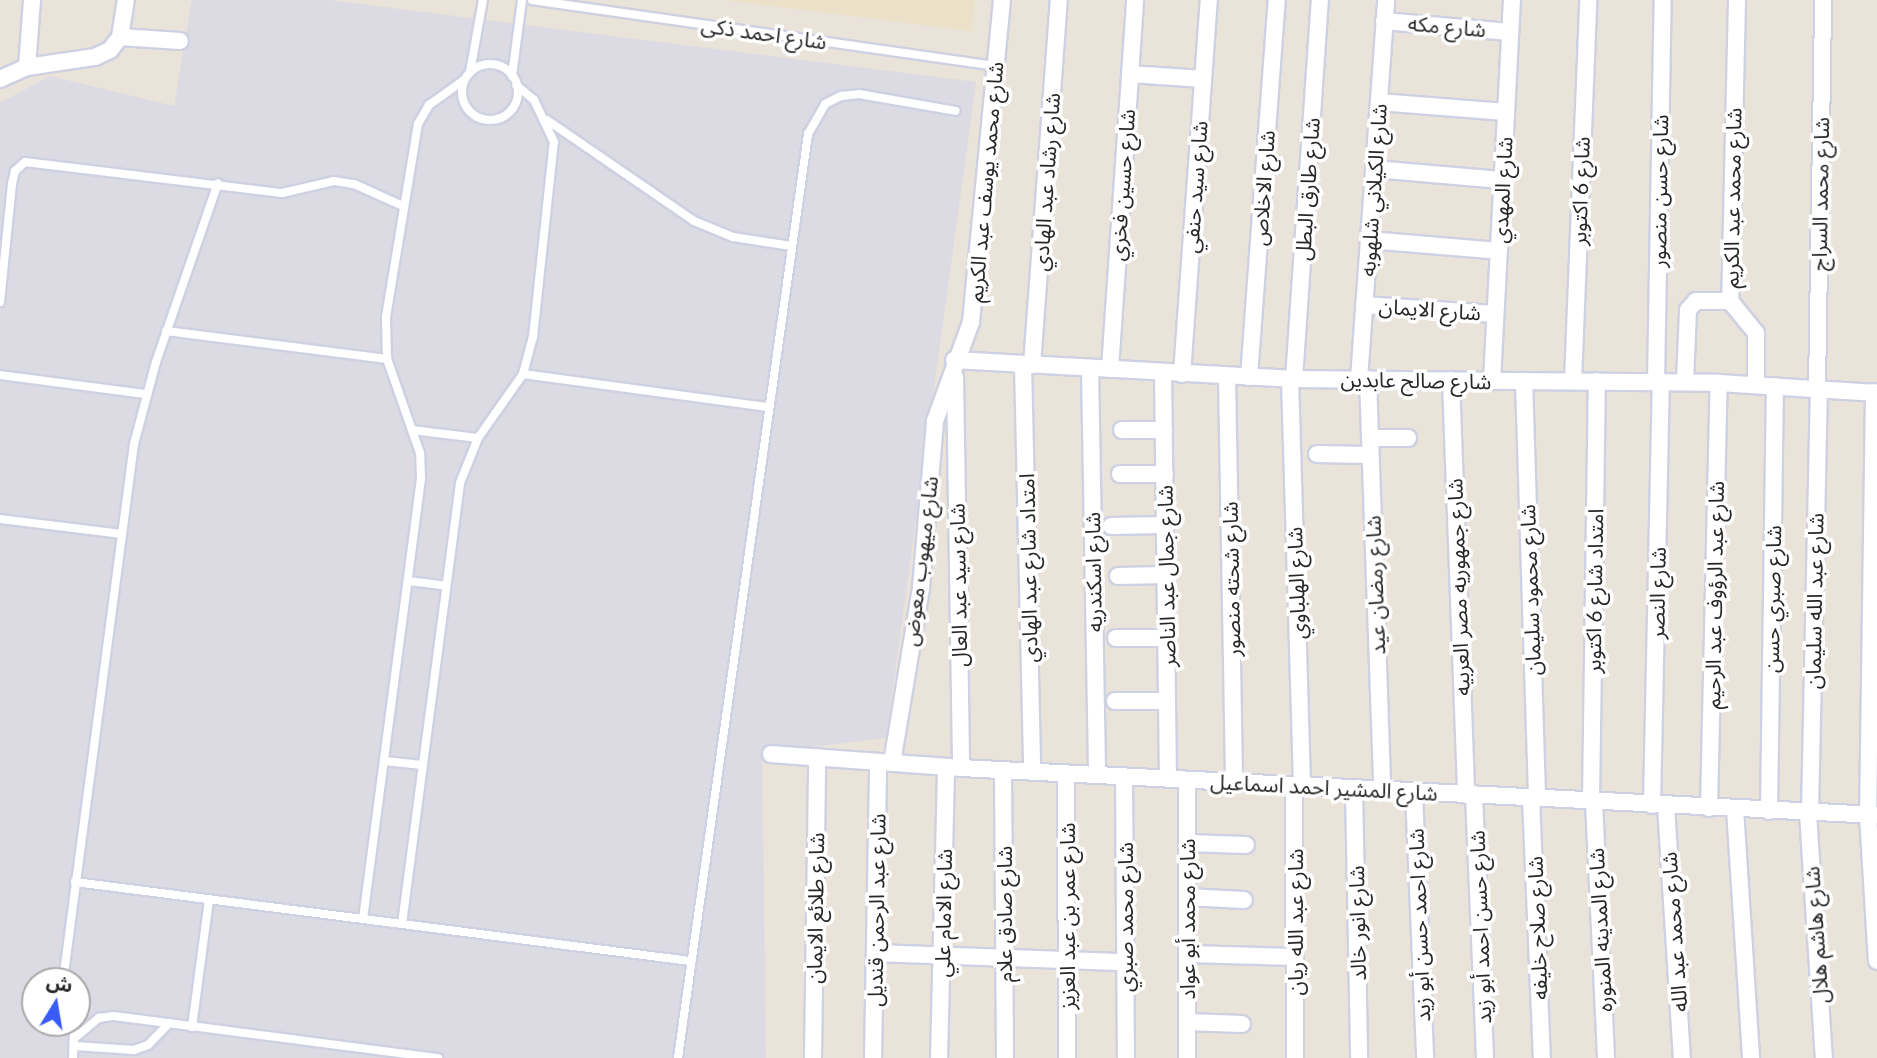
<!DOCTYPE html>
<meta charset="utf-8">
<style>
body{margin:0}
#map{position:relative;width:1877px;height:1058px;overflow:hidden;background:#eae3d9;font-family:Lato,"Noto Sans Arabic",sans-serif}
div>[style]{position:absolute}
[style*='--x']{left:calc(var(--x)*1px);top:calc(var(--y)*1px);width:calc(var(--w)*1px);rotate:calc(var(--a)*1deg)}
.industrial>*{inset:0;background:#dcdae2}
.education>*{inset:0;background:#ece0c8}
.roads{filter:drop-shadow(2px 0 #ced1e1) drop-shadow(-2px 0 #ced1e1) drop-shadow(0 2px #ced1e1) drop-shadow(0 -2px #ced1e1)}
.service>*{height:8px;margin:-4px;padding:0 4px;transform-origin:4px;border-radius:4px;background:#fff}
.service>.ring{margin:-4px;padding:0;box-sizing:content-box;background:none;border:8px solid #fff;border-radius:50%}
.minor>*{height:16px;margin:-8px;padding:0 8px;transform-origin:8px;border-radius:8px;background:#fff}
span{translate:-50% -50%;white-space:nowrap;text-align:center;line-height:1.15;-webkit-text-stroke:7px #fff;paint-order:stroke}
.street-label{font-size:21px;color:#272727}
.north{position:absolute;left:21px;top:967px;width:70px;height:70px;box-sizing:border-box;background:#fff;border:2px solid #a9a9a9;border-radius:50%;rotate:11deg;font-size:19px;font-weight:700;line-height:28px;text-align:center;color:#272727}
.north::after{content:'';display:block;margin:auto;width:24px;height:32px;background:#395bf7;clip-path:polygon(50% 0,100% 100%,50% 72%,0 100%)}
</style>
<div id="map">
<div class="industrial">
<div style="clip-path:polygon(evenodd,192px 0,329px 0,976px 82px,886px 738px,762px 753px,766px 1058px,0 1058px,0 103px,50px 76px,174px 106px,192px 0,35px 981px,77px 981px,77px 1023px,35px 1023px,35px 981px)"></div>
</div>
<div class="education">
<div style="clip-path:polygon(725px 0,975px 0,971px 31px)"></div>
</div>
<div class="roads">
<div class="service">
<div style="--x:532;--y:0;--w:469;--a:8.1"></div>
<div class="ring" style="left:462px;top:64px;width:48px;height:48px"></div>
<div style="--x:470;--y:72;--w:73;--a:-79.8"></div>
<div style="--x:512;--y:76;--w:77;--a:-82.5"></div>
<div style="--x:547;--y:120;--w:178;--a:34.5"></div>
<div style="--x:694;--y:221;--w:42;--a:22.3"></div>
<div style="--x:733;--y:237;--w:59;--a:8.8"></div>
<div style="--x:0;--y:302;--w:119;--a:-84.2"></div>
<div style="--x:12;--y:184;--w:13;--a:-77"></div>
<div style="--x:15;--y:171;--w:13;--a:-42"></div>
<div style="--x:25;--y:162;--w:259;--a:6.9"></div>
<div style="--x:282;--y:193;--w:53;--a:-13"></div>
<div style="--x:334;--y:181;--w:20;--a:9"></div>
<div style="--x:354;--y:184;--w:54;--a:24.2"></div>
<div style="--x:166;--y:331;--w:223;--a:7.2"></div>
<div style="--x:523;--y:374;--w:247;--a:7.7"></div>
<div style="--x:0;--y:375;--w:146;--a:7.5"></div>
<div style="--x:412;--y:430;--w:66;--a:6.9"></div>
<div style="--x:0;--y:519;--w:123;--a:7"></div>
<div style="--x:408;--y:581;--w:38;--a:7"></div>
<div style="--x:384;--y:761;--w:39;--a:6"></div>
<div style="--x:75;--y:882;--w:620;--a:7.32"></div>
<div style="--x:363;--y:919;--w:445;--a:-82.5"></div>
<div style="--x:421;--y:478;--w:25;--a:-92"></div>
<div style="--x:420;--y:453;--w:100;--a:-109.3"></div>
<div style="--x:387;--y:359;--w:42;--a:-91.4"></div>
<div style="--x:386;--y:317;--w:196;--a:-80.6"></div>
<div style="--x:418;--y:124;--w:22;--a:-60"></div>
<div style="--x:429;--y:105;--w:43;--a:-35.5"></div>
<div style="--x:402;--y:924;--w:445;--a:-82.5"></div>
<div style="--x:460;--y:483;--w:48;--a:-68.2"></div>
<div style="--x:478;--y:438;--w:78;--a:-54.9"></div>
<div style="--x:523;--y:374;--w:38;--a:-75"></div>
<div style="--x:533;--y:337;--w:196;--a:-83.9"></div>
<div style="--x:554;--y:142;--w:47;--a:-115.5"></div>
<div style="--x:534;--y:100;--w:23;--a:-140"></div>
<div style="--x:63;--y:981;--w:542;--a:-82.47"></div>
<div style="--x:134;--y:444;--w:85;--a:-75"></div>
<div style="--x:156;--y:362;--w:189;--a:-70.9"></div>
<div style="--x:192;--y:1027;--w:129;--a:-82.4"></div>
<div style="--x:76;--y:1037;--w:30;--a:-40"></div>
<div style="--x:99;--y:1018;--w:15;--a:-8"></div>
<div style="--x:114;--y:1016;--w:327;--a:7.4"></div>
<div style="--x:75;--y:1046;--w:59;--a:3.9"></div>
<div style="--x:134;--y:1050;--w:15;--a:-20"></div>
<div style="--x:148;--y:1045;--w:30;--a:-46"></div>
<div style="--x:73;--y:1058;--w:35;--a:-88"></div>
<div style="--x:678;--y:1058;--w:933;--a:-81.99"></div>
<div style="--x:808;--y:134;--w:34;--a:-60"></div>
<div style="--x:825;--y:104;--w:18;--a:-27"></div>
<div style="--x:841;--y:96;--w:18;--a:-6"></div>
<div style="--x:859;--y:94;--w:98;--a:9.9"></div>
</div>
<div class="minor">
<div style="--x:1737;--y:0;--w:301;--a:91.3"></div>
<div style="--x:1730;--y:301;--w:41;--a:50.9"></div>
<div style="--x:1756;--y:333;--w:52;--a:90"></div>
<div style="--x:1384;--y:21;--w:126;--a:5"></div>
<div style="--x:120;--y:37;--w:60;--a:3.8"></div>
<div style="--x:27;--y:67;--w:67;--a:-85.7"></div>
<div style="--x:1130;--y:74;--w:73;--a:3.9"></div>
<div style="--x:0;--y:79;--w:30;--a:-24"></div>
<div style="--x:27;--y:67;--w:69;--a:-8.4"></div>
<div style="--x:95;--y:57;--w:17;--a:-25"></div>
<div style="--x:110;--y:50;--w:16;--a:-52"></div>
<div style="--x:120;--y:37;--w:37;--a:-81"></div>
<div style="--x:1379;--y:102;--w:127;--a:4.5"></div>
<div style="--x:1374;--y:169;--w:128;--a:4.9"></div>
<div style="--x:1369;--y:240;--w:130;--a:4.8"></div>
<div style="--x:1364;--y:305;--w:131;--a:3.9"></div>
<div style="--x:954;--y:360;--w:337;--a:3.2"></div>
<div style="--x:1290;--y:379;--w:429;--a:0.5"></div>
<div style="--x:1719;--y:383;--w:158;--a:3.6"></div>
<div style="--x:1023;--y:364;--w:408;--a:88.7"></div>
<div style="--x:1032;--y:365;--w:366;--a:-85.8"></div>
<div style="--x:1090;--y:368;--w:407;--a:89"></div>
<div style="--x:1110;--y:369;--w:370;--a:-86.1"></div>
<div style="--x:1163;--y:372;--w:407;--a:89.3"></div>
<div style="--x:1182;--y:374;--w:375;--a:-85.9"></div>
<div style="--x:1227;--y:376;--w:406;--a:89"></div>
<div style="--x:955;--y:377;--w:391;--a:89.1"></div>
<div style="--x:1249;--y:377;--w:378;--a:-85.8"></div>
<div style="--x:1290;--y:379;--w:407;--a:88.3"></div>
<div style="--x:1294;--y:379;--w:380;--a:-86.1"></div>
<div style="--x:1359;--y:379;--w:380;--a:-85.9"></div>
<div style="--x:1368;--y:379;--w:411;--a:88"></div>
<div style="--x:1451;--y:380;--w:415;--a:87.9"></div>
<div style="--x:1492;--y:381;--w:382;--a:-87"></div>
<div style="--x:1524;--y:381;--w:418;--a:88.2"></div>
<div style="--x:1573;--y:381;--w:381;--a:-87.7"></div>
<div style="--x:1656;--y:382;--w:382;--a:-89"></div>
<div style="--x:1685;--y:382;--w:72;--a:-87.6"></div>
<div style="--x:1688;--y:310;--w:12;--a:-48"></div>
<div style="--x:1696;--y:301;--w:34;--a:0"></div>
<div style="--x:1817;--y:389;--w:389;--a:-89.1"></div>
<div style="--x:1874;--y:392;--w:423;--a:90.8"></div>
<div style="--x:1868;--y:815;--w:146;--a:86.5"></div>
<div style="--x:1122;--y:430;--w:42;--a:0"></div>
<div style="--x:1370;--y:438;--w:38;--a:0"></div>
<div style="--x:1317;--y:454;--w:53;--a:1.1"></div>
<div style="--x:1120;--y:474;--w:45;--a:0"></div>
<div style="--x:1111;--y:526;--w:54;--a:-1.1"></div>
<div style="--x:1118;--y:576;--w:48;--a:-1.2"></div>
<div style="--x:1116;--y:638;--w:51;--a:0"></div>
<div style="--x:1115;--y:701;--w:52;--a:0"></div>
<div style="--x:771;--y:754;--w:191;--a:4.2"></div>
<div style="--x:961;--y:768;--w:917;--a:2.94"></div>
<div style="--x:892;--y:763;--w:177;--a:-80.6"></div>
<div style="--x:921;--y:588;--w:168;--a:-85.2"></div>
<div style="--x:935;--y:421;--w:105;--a:-70"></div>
<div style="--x:971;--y:322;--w:323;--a:-84.5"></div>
<div style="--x:1003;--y:770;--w:288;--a:89.6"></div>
<div style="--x:1066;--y:773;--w:285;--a:89.8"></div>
<div style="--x:1124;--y:777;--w:281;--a:89.6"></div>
<div style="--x:1294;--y:785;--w:273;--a:89.8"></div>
<div style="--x:1354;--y:789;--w:269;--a:88.9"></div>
<div style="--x:1414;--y:792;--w:266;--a:87.6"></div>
<div style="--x:1474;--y:795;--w:263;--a:87.6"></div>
<div style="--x:1531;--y:798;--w:260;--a:87.6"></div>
<div style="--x:1591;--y:801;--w:420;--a:-89.2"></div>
<div style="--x:1594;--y:802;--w:256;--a:87.3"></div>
<div style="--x:1652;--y:805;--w:423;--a:-88.8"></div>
<div style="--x:1666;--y:806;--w:253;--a:86.4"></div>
<div style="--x:1709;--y:808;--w:425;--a:-88.7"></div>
<div style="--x:1735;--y:809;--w:250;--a:86.3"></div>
<div style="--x:1769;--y:811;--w:425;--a:-89.2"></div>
<div style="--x:1808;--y:813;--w:246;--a:86.3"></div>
<div style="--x:1810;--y:813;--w:424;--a:-88.8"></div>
<div style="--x:1187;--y:843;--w:59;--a:1.9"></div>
<div style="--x:1187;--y:897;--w:57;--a:3"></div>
<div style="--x:875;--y:953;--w:250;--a:2.1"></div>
<div style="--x:1188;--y:954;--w:107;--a:1.6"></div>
<div style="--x:1187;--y:1022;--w:55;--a:2.1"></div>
<div style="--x:813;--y:1058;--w:301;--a:-89.2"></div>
<div style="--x:873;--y:1058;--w:296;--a:-89"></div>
<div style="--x:939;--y:1058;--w:291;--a:-88.6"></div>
<div style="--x:1187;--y:1058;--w:278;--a:-90"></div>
</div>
</div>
<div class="street-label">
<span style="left:1447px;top:26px;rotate:5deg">شارع مكه</span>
<span style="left:764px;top:33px;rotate:8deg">شارع احمد ذكى</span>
<span style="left:985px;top:182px;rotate:-85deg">شارع محمد يوسف عبد الكريم</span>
<span style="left:1046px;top:182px;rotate:-86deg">شارع رشاد عبد الهادي</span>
<span style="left:1122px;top:185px;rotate:-86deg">شارع حسين فخري</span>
<span style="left:1195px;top:187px;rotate:-86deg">شارع سيد حنفي</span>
<span style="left:1263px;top:188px;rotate:-86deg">شارع الاخلاص</span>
<span style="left:1307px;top:189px;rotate:-86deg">شارع طارق البطل</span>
<span style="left:1373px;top:190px;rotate:-86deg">شارع الكيلاني شلهوبه</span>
<span style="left:1502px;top:190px;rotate:-87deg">شارع المهدي</span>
<span style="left:1580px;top:191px;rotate:-88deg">شارع 6 اكتوبر</span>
<span style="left:1659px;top:191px;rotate:-89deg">شارع حسن منصور</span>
<span style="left:1820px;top:194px;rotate:-89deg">شارع محمد السراج</span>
<span style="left:1732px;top:198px;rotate:-89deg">شارع محمد عبد الكريم</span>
<span style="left:1430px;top:309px;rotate:4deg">شارع الايمان</span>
<span style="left:1416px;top:380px;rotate:1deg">شارع صالح عابدين</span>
<span style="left:920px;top:561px;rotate:-83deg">شارع ميهوب معوض</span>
<span style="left:1028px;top:568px;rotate:-91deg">امتداد شارع عبد الهادي</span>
<span style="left:1093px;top:572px;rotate:-91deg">شارع اسكندريه</span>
<span style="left:1166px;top:576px;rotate:-91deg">شارع جمال عبد الناصر</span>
<span style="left:1231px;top:579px;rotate:-91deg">شارع شحته منصور</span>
<span style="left:1296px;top:583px;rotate:-92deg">شارع الهلباوي</span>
<span style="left:958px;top:585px;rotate:-91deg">شارع سيد عبد العال</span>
<span style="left:1375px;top:585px;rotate:-92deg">شارع رمضان عيد</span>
<span style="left:1458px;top:587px;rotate:-92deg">شارع جمهوريه مصر العربيه</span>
<span style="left:1530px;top:590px;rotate:-92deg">شارع محمود سليمان</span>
<span style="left:1594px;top:591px;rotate:-89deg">امتداد شارع 6 اكتوبر</span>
<span style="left:1657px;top:593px;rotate:-89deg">شارع النصر</span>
<span style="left:1714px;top:595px;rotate:-89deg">شارع عبد الرؤوف عبد الرحيم</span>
<span style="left:1772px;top:599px;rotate:-89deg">شارع صبري حسن</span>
<span style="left:1814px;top:601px;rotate:-89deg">شارع عبد الله سليمان</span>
<span style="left:1324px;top:787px;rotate:3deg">شارع المشير احمد اسماعيل</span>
<span style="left:815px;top:908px;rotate:-89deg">شارع طلائع الايمان</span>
<span style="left:876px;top:910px;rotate:-89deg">شارع عبد الرحمن قنديل</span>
<span style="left:943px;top:913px;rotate:-89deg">شارع الامام علي</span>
<span style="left:1004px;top:914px;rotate:-90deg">شارع صادق علام</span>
<span style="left:1067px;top:916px;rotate:-90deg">شارع عمر بن عبد العزيز</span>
<span style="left:1125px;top:917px;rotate:-90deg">شارع محمد صبري</span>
<span style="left:1187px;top:919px;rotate:-90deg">شارع محمد أبو عواد</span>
<span style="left:1295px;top:922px;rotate:-90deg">شارع عبد الله ريان</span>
<span style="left:1357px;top:923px;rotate:-91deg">شارع انور خالد</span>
<span style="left:1419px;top:925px;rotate:-92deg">شارع احمد حسن أبو زيد</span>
<span style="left:1480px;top:927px;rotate:-92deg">شارع حسن احمد أبو زيد</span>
<span style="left:1537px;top:928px;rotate:-92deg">شارع صلاح خليفه</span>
<span style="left:1600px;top:930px;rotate:-93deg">شارع المدينه المنوره</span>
<span style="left:1674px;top:932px;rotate:-94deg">شارع محمد عبد الله</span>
<span style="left:1816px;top:935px;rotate:-94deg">شارع هاشم هلال</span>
</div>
<div class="north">ش</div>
</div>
